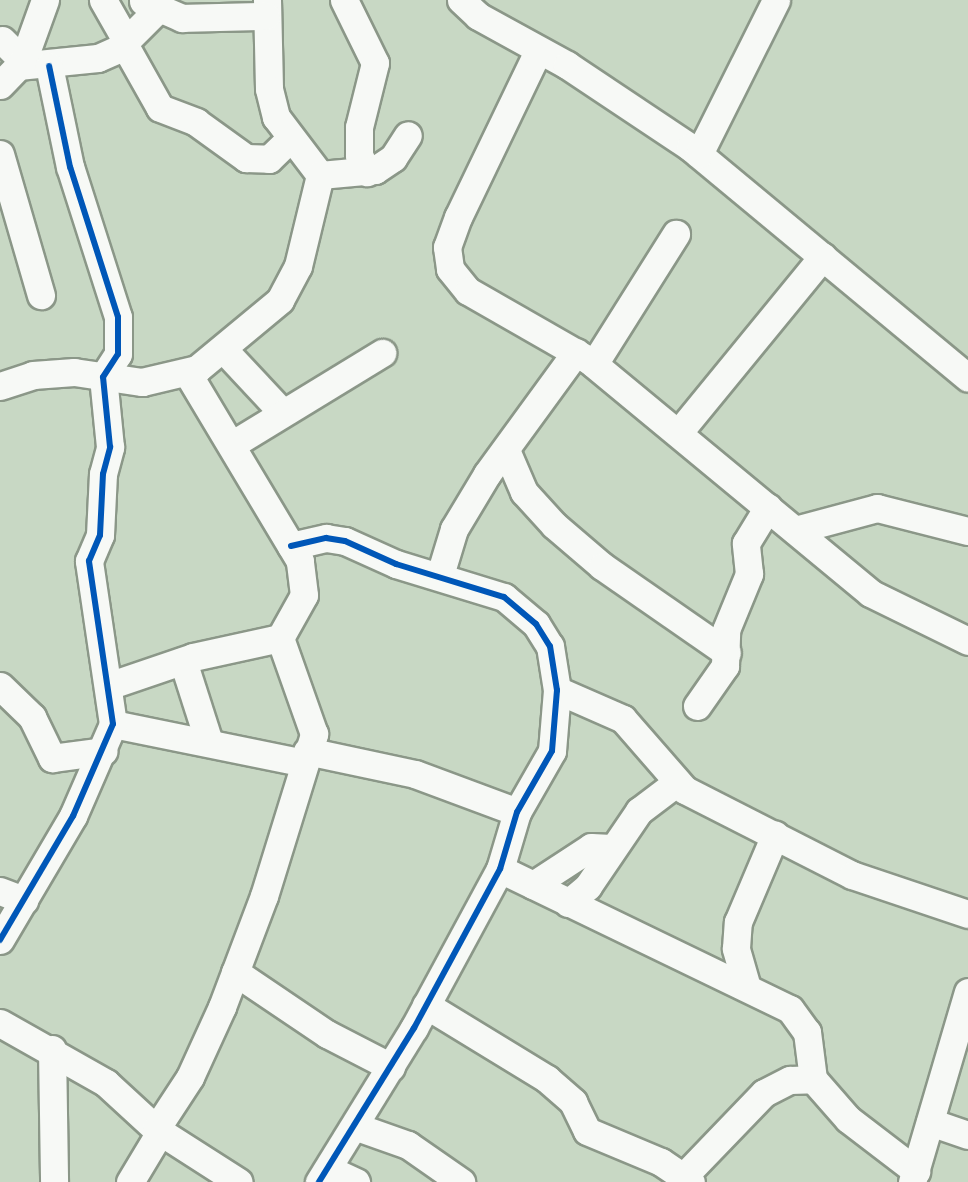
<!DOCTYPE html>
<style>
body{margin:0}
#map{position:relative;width:968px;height:1182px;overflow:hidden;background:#c8d8c4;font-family:Inter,sans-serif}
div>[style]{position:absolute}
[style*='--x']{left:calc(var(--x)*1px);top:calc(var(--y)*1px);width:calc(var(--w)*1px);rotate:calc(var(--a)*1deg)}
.roads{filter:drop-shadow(2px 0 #8b9788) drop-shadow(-2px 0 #8b9788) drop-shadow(0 2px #8b9788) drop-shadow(0 -2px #8b9788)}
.minor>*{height:27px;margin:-13.5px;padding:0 13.5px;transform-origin:13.5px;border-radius:13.5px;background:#f7f9f6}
.cycleway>*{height:6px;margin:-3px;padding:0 3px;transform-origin:3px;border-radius:3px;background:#0057b8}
span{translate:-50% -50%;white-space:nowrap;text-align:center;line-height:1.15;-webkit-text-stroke:4.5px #c2e0bc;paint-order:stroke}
</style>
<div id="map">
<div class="roads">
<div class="minor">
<div style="--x:103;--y:0;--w:48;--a:60.3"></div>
<div style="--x:267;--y:0;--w:89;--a:88.7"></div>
<div style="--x:269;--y:89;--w:29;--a:76"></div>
<div style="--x:276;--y:117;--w:73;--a:52.8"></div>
<div style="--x:344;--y:0;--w:70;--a:63.8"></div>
<div style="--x:375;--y:63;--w:66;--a:104"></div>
<div style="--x:359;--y:127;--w:28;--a:90"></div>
<div style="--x:359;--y:155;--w:19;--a:65"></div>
<div style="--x:461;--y:0;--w:23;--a:43"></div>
<div style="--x:478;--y:16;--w:102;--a:28.8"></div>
<div style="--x:567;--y:65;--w:148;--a:33.7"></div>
<div style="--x:690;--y:147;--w:361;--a:39.7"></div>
<div style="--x:143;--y:1;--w:43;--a:23.6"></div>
<div style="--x:182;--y:18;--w:84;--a:-1.4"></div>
<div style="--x:2;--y:40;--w:30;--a:45"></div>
<div style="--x:124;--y:44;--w:73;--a:60.6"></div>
<div style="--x:160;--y:108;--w:39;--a:21"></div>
<div style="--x:196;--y:122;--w:62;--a:35.8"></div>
<div style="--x:246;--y:158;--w:23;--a:2"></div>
<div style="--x:269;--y:159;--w:30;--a:-44"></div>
<div style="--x:538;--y:51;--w:184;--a:115.7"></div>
<div style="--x:458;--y:217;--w:32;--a:110"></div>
<div style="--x:447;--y:247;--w:22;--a:82"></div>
<div style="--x:450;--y:269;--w:28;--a:51"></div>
<div style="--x:468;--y:291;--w:141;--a:29.8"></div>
<div style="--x:590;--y:361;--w:364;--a:39.6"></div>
<div style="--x:870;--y:593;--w:109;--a:26.1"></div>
<div style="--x:18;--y:66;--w:80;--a:-5.7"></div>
<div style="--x:98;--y:58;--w:22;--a:-24"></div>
<div style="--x:118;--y:49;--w:57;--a:-45"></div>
<div style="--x:0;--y:85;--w:33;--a:-46"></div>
<div style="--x:23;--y:61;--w:65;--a:-70.2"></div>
<div style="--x:0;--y:154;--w:147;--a:73.8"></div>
<div style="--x:699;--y:154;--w:172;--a:-63.4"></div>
<div style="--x:224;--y:350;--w:85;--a:46.9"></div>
<div style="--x:594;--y:364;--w:154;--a:-57.8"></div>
<div style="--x:0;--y:386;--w:35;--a:-18"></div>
<div style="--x:33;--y:375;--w:41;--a:-4.2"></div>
<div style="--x:74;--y:372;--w:69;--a:8.4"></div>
<div style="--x:142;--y:382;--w:57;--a:-13.3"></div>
<div style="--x:197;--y:369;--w:108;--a:-39.7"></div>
<div style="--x:280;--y:300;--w:38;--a:-62"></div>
<div style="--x:298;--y:266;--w:94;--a:-76.4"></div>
<div style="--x:320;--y:175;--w:55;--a:-5.2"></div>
<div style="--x:375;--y:170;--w:22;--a:-34"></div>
<div style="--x:393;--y:158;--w:27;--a:-57"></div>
<div style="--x:679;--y:432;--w:227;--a:-50.7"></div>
<div style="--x:233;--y:444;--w:175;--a:-31.4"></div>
<div style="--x:506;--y:450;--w:46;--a:66.8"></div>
<div style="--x:524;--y:492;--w:45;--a:47.7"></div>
<div style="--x:554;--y:525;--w:63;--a:40.5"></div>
<div style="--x:602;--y:566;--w:152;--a:34.8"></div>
<div style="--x:795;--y:530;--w:85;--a:-15"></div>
<div style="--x:877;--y:508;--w:94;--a:14.2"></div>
<div style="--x:291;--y:546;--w:36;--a:-13"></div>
<div style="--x:326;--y:538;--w:19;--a:9"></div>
<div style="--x:345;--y:541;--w:56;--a:24.3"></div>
<div style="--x:396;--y:564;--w:113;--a:17"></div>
<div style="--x:504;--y:597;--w:42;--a:40.2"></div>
<div style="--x:536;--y:624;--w:26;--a:58"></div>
<div style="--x:550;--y:646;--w:45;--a:81"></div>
<div style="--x:557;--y:690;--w:61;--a:94.7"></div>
<div style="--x:552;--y:751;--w:70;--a:119.8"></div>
<div style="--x:517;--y:812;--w:59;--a:106.6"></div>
<div style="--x:500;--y:869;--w:181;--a:118.4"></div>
<div style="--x:414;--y:1028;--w:181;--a:121.7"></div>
<div style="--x:440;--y:575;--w:48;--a:-73.1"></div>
<div style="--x:454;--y:529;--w:64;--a:-59"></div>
<div style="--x:487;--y:474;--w:151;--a:-53.9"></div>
<div style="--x:183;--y:661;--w:85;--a:72.2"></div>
<div style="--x:0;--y:686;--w:45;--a:44.1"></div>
<div style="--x:32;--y:717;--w:46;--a:64"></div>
<div style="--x:52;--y:758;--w:52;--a:-7.7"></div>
<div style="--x:108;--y:686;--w:90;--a:-18.8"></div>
<div style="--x:193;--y:657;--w:89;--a:-12.3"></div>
<div style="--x:280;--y:638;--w:49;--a:-60.8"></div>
<div style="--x:304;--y:595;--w:34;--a:-97"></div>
<div style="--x:300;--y:561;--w:220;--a:-120.9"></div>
<div style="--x:557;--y:690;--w:72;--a:23.7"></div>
<div style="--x:623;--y:719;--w:94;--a:48.9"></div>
<div style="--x:685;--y:790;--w:187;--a:27"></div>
<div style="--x:852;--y:875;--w:122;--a:18.6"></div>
<div style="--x:697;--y:706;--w:49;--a:-55"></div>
<div style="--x:725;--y:666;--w:36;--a:-88"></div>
<div style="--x:726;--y:630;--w:61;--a:-67.7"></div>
<div style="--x:749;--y:574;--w:31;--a:-96"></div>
<div style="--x:746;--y:543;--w:42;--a:-58.6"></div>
<div style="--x:113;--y:724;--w:195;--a:11.5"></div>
<div style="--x:307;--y:751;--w:110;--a:12"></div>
<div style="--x:415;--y:774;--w:109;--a:20.4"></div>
<div style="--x:500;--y:869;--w:322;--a:25.8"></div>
<div style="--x:790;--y:1009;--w:29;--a:54"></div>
<div style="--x:807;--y:1032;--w:47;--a:82.7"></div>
<div style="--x:813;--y:1079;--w:53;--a:48.8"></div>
<div style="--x:848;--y:1119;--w:86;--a:37.4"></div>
<div style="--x:533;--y:885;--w:69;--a:-33.2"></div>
<div style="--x:591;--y:847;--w:20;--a:3"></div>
<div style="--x:0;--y:891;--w:26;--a:21"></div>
<div style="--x:568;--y:903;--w:26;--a:-40"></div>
<div style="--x:588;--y:886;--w:91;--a:-55.8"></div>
<div style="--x:639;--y:811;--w:46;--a:-37.1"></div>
<div style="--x:0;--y:940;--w:144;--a:-59.5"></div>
<div style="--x:73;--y:816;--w:100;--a:-66.5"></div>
<div style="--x:113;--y:724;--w:165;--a:-98.4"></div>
<div style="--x:89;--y:561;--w:28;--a:-67"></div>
<div style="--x:100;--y:535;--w:61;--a:-87.2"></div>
<div style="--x:103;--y:474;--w:28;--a:-75"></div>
<div style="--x:110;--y:447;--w:70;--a:-95.7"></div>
<div style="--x:103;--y:377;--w:27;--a:-57"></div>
<div style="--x:118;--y:354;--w:37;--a:-90"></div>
<div style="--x:118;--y:317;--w:157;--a:-107.7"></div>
<div style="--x:70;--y:167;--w:103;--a:-101.7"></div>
<div style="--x:235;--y:972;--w:111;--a:34"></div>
<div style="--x:327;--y:1034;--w:72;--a:27.3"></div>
<div style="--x:746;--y:984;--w:37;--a:-106"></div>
<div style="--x:736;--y:948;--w:26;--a:-86"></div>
<div style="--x:738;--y:922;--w:95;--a:-67"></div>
<div style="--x:426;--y:1005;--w:142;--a:31.4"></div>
<div style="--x:547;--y:1079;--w:35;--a:41"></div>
<div style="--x:573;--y:1102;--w:32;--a:64"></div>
<div style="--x:587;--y:1131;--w:80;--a:22.7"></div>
<div style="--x:661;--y:1162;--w:36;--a:34"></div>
<div style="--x:0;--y:1023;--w:122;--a:29.5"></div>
<div style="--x:106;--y:1083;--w:68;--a:42.6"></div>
<div style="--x:156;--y:1129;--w:98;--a:32.6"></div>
<div style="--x:52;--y:1049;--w:133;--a:89.1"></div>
<div style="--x:930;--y:1122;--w:40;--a:18.9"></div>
<div style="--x:357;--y:1127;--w:54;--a:19.4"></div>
<div style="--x:408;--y:1145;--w:65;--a:34.9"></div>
<div style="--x:156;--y:1129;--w:62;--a:-56.8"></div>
<div style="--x:190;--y:1077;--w:77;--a:-65.4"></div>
<div style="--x:222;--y:1007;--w:119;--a:-69.3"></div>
<div style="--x:264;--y:896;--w:170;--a:-72.8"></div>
<div style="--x:314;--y:734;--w:102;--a:-109.5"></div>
<div style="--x:328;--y:1169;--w:31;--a:25"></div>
<div style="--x:684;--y:1176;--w:115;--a:-46.1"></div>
<div style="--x:764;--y:1093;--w:29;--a:-27"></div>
<div style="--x:790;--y:1080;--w:23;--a:-2"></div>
<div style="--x:130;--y:1182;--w:58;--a:-59"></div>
<div style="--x:912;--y:1182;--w:198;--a:-73.6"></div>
</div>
</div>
<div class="cycleway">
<div style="--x:291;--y:546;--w:36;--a:-13"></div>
<div style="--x:326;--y:538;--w:19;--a:9"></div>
<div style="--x:345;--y:541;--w:56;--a:24.3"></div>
<div style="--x:396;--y:564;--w:113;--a:17"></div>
<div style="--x:504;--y:597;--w:42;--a:40.2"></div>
<div style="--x:536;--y:624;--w:26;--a:58"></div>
<div style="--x:550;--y:646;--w:45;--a:81"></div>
<div style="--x:557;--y:690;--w:61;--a:94.7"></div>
<div style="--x:552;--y:751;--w:70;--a:119.8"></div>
<div style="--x:517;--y:812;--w:59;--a:106.6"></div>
<div style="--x:500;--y:869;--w:181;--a:118.4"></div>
<div style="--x:414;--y:1028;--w:181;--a:121.7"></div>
<div style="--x:0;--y:940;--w:144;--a:-59.5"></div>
<div style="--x:73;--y:816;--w:100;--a:-66.5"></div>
<div style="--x:113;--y:724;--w:165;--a:-98.4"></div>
<div style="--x:89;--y:561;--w:28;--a:-67"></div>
<div style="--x:100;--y:535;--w:61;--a:-87.2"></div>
<div style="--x:103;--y:474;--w:28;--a:-75"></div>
<div style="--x:110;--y:447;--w:70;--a:-95.7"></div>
<div style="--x:103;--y:377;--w:27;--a:-57"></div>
<div style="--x:118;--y:354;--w:37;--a:-90"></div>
<div style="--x:118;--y:317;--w:157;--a:-107.7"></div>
<div style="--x:70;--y:167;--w:103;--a:-101.7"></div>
</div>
</div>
